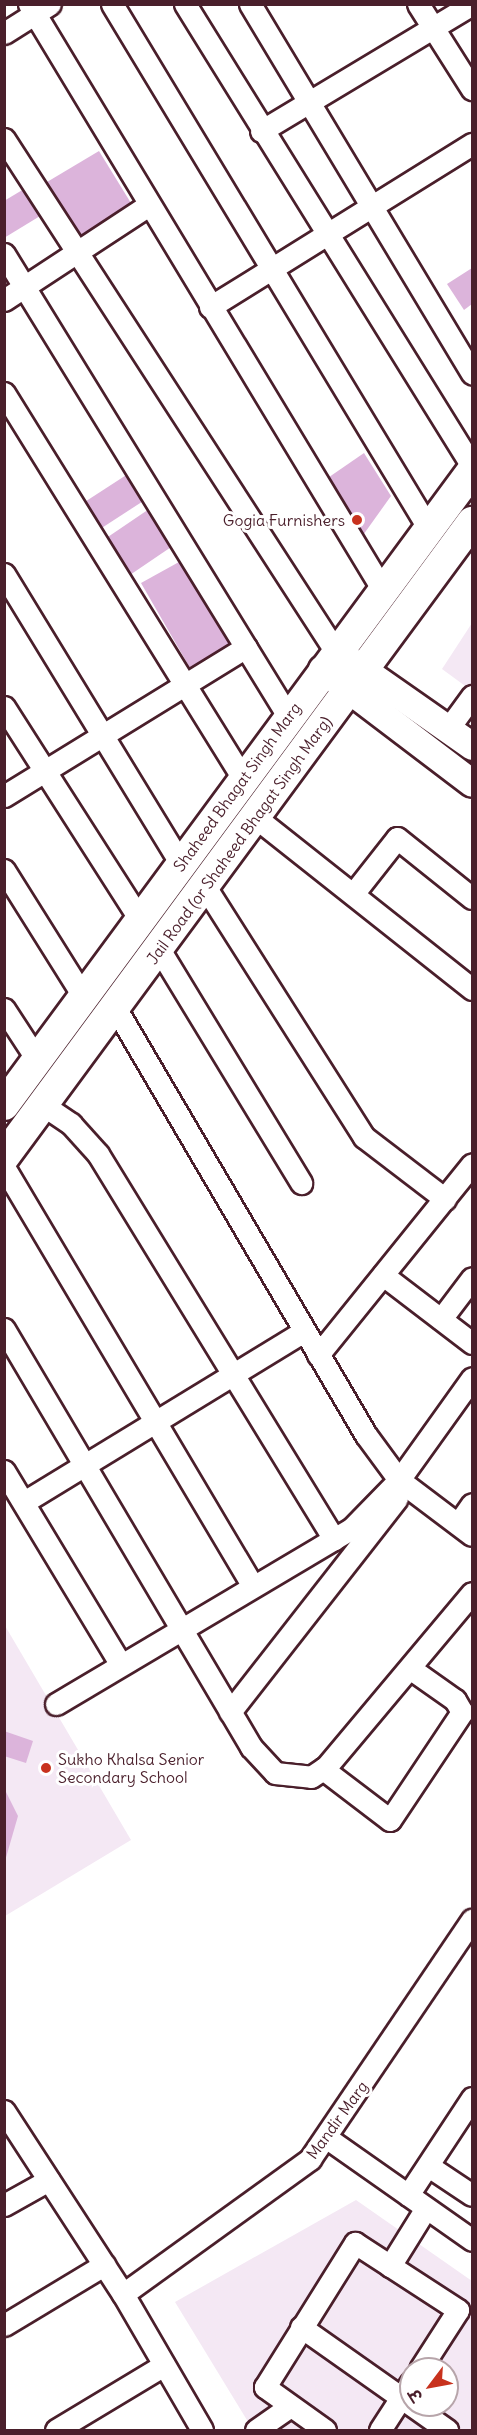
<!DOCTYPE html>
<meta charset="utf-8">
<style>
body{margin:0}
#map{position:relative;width:477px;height:2435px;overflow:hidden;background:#fff;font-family:Delius,"Playpen Sans Deva",sans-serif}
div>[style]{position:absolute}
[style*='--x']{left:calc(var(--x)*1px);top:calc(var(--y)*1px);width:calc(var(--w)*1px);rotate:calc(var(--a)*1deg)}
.built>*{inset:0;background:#f4e8f4}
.building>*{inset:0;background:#dcb4db}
.roads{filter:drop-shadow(2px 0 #4a1f2b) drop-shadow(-2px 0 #4a1f2b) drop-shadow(0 2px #4a1f2b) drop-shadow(0 -2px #4a1f2b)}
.minor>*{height:21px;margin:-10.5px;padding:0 10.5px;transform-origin:10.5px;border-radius:10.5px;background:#fff}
.tertiary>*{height:27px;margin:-13.5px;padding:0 13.5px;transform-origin:13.5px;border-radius:13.5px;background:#fff}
.secondary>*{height:30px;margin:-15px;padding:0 15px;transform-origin:15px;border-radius:15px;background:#fff}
.dots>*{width:16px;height:16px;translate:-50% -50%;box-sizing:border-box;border:3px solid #fff;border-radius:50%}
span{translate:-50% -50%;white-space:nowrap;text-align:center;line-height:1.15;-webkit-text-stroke:6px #fff;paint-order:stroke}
.poi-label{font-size:16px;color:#4a1f2b}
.right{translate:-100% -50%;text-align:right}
.left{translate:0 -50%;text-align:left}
.street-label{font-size:16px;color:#4a1f2b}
.frame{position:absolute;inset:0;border:6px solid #4a1f2b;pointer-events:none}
.north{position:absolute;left:399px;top:2357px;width:60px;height:60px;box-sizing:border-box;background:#fff;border:2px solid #b7a5aa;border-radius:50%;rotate:238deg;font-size:16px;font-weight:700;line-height:24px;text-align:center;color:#4a1f2b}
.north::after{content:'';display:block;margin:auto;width:21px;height:27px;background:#c8321e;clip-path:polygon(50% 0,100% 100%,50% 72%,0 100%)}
</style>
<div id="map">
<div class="built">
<div style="clip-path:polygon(472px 623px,472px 691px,442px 669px)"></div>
<div style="clip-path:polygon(4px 1624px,131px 1840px,5px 1916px,4px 1916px)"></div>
<div style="clip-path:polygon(evenodd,356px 2200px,472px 2281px,472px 2430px,253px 2430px,175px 2302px,356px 2200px,411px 2369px,447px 2369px,447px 2405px,411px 2405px,411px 2369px)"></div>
</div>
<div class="building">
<div style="clip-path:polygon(99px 151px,134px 208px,81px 239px,47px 182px)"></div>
<div style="clip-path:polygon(29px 186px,45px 213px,4px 238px,4px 201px)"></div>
<div style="clip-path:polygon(472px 268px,472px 304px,464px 310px,447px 284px)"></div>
<div style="clip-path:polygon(364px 453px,391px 496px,356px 545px,319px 484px)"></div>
<div style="clip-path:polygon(134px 470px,151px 496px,94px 533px,77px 507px)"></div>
<div style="clip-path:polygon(155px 505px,180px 541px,124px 579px,99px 543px)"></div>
<div style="clip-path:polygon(188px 557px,236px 642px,190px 668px,141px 583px)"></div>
<div style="clip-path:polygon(4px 1731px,33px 1741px,26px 1763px,4px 1756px)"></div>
<div style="clip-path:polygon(4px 1788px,18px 1816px,5px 1861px,4px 1861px)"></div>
</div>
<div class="roads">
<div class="minor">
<div style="--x:29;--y:4;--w:687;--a:58.88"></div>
<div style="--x:112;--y:4;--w:613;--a:58.88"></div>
<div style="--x:185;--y:4;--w:544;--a:58.15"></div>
<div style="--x:250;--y:4;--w:431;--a:59"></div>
<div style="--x:418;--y:4;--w:101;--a:57.6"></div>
<div style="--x:4;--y:33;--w:54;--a:-32.2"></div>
<div style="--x:261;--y:131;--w:246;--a:-31"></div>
<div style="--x:4;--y:139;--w:611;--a:57.09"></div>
<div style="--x:4;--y:254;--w:542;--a:58.42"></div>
<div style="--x:4;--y:300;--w:171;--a:-33.3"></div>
<div style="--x:210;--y:307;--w:309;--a:-31.9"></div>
<div style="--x:4;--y:393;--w:453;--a:58.2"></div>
<div style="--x:4;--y:574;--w:340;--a:58.6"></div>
<div style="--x:4;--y:707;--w:254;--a:57.4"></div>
<div style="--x:448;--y:729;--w:41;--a:-54"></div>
<div style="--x:4;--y:796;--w:284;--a:-31.6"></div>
<div style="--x:255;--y:817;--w:277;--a:38.4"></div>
<div style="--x:4;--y:870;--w:152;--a:57.9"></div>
<div style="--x:204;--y:885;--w:299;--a:57.6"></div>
<div style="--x:364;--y:1137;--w:102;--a:37.4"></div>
<div style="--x:353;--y:894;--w:71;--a:-51.8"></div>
<div style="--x:397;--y:838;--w:96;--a:38.7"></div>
<div style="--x:159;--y:949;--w:274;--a:58.7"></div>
<div style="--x:4;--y:1009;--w:62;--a:56.8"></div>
<div style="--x:116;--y:1009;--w:494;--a:59.6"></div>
<div style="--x:366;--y:1435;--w:56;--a:53.7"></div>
<div style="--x:399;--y:1480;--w:91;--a:37"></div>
<div style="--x:43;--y:1105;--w:34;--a:34"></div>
<div style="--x:71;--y:1124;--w:40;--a:48"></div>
<div style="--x:98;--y:1154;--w:452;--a:58.5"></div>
<div style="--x:4;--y:1167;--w:486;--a:59.3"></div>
<div style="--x:383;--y:1275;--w:112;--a:37.4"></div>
<div style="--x:441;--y:1319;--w:51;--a:-52.9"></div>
<div style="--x:4;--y:1329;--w:486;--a:59.4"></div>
<div style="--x:251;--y:1747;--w:35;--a:47"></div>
<div style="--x:275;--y:1773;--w:36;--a:6"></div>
<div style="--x:311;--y:1777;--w:18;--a:-34"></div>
<div style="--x:326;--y:1767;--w:227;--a:-50"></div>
<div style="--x:318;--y:1355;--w:245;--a:-51.1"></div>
<div style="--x:4;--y:1471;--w:224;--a:58.9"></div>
<div style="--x:24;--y:1502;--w:328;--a:-31.4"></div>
<div style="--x:458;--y:1524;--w:24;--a:-55"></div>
<div style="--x:56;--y:1704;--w:343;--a:-30.7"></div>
<div style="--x:351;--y:1529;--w:69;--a:-45.6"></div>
<div style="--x:399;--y:1480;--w:125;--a:-54.4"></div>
<div style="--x:230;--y:1712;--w:271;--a:-52"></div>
<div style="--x:323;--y:1769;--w:84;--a:37.3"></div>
<div style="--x:390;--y:1820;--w:130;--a:-56.3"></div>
<div style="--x:462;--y:1712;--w:14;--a:-120"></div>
<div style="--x:455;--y:1700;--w:54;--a:-144.8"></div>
<div style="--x:4;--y:2111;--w:218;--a:57"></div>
<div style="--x:123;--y:2294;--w:157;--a:59.8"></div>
<div style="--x:327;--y:2138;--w:177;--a:35.1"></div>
<div style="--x:430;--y:2167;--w:50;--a:33.7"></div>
<div style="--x:408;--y:2195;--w:116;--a:-56.6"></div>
<div style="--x:4;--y:2205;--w:51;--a:-29.1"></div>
<div style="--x:390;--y:2266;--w:68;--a:-58.2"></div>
<div style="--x:123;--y:2294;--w:231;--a:-35.8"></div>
<div style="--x:310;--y:2159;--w:289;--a:-55.9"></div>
<div style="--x:4;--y:2325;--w:117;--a:-31"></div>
<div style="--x:301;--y:2327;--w:179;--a:35.2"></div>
<div style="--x:56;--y:2430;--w:126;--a:-31"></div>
<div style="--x:256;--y:2430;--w:40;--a:-34.9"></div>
<div style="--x:325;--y:2430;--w:74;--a:-144.4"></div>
<div style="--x:265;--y:2387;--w:170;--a:-58"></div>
<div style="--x:355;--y:2243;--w:123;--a:33"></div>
<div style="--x:458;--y:2310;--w:70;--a:122.8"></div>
<div style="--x:380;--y:2430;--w:57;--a:-57.1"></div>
</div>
<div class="tertiary">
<div style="--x:345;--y:657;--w:155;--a:35"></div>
<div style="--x:322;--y:669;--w:188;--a:37.2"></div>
</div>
<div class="secondary">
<div style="--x:4;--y:1105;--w:788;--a:-53.57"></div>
<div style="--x:4;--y:1157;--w:789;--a:-53.61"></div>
</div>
</div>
<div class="dots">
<div style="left:357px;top:520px;background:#c8321e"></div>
<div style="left:46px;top:1768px;background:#c8321e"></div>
</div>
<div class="poi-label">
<span class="right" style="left:345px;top:520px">Gogia Furnishers</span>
<span class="left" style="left:58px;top:1768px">Sukho Khalsa Senior<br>Secondary School</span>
</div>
<div class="street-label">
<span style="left:237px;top:787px;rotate:-54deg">Shaheed Bhagat Singh Marg</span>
<span style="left:239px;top:840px;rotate:-54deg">Jail Road (or Shaheed Bhagat Singh Marg)</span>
<span style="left:337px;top:2120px;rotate:-54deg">Mandir Marg</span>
</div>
<div class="frame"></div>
<div class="north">उ</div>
</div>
